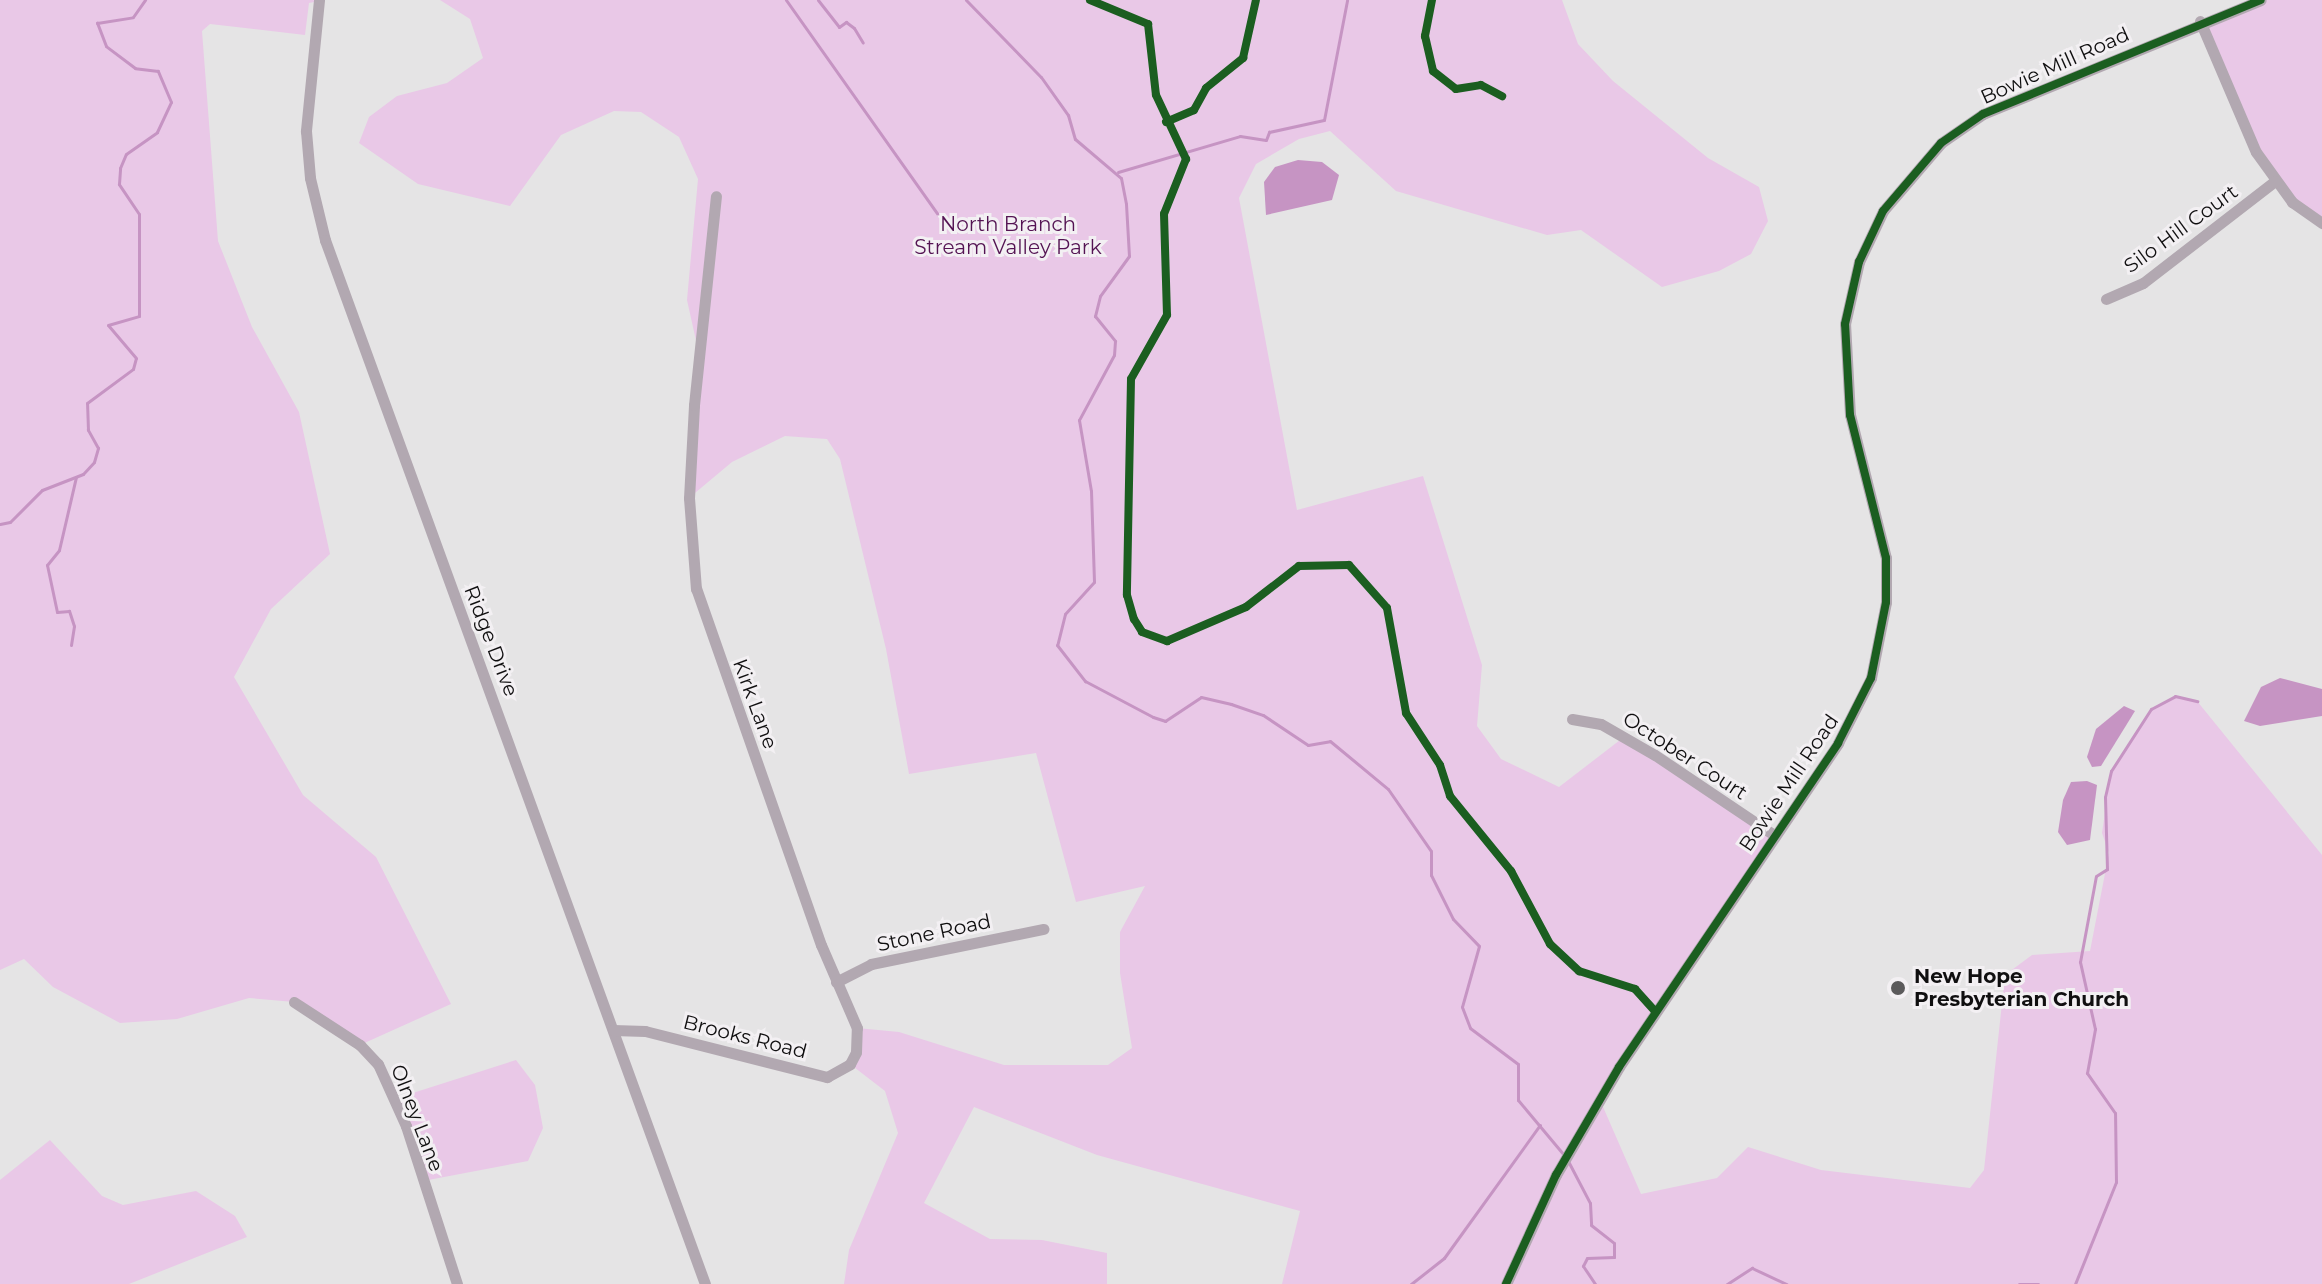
<!DOCTYPE html>
<style>
body{margin:0}
#map{position:relative;width:2322px;height:1284px;overflow:hidden;background:#e5e4e5;font-family:Montserrat,sans-serif}
div>[style]{position:absolute}
[style*='--x']{left:calc(var(--x)*1px);top:calc(var(--y)*1px);width:calc(var(--w)*1px);rotate:calc(var(--a)*1deg)}
.green>*{inset:0;background:#e9c8e7}
.water>*{inset:0;background:#c694c3}
.stream>*{height:3px;margin:-1.5px;padding:0 1.5px;transform-origin:1.5px;border-radius:1.5px;background:#c694c3}
.minor>*{height:11px;margin:-5.5px;padding:0 5.5px;transform-origin:5.5px;border-radius:5.5px;background:#b2a8b1}
.cycleway>*{height:8px;margin:-4px;padding:0 4px;transform-origin:4px;border-radius:4px;background:#1b5e20}
.dots>*{width:22px;height:22px;translate:-50% -50%;box-sizing:border-box;border:4px solid #f3f0f3;border-radius:50%}
span{translate:-50% -50%;white-space:nowrap;text-align:center;line-height:1.15;-webkit-text-stroke:6px #f3f0f3;paint-order:stroke}
.street-label{font-size:20px;color:#100f10}
.park-label{font-size:20px;color:#541353}
.poi-label{font-size:20px;color:#100f10;font-weight:700}
.left{translate:0 -50%;text-align:left}
</style>
<div id="map">
<div class="green">
<div style="clip-path:polygon(0 0,325px 0,309px 3px,305px 35px,210px 24px,202px 31px,218px 241px,252px 327px,299px 412px,330px 554px,271px 609px,234px 677px,303px 795px,376px 857px,451px 1004px,360px 1045px,294px 1002px,249px 998px,177px 1019px,120px 1023px,53px 987px,24px 959px,0 970px)"></div>
<div style="clip-path:polygon(440px 0,1562px 0,1578px 44px,1613px 81px,1708px 158px,1759px 187px,1768px 221px,1751px 254px,1719px 271px,1662px 287px,1581px 230px,1547px 235px,1396px 191px,1330px 131px,1299px 139px,1256px 164px,1239px 198px,1297px 510px,1423px 476px,1482px 665px,1477px 726px,1501px 759px,1559px 787px,1624px 737px,1774px 835px,1600px 1100px,1641px 1194px,1717px 1178px,1748px 1147px,1821px 1170px,1970px 1188px,1984px 1170px,2005px 975px,2032px 955px,2090px 951px,2109px 853px,2102px 833px,2111px 771px,2151px 709px,2175px 696px,2197px 701px,2322px 855px,2322px 1284px,1282px 1284px,1300px 1211px,1097px 1155px,974px 1107px,924px 1203px,990px 1239px,1042px 1240px,1107px 1253px,1107px 1284px,844px 1284px,849px 1250px,898px 1133px,885px 1091px,850px 1064px,857px 1028px,899px 1032px,1004px 1065px,1108px 1065px,1132px 1048px,1120px 973px,1120px 932px,1145px 886px,1076px 902px,1036px 753px,909px 774px,886px 649px,840px 459px,827px 439px,785px 436px,732px 462px,689px 498px,699px 354px,687px 300px,698px 179px,679px 137px,641px 112px,614px 111px,561px 135px,510px 206px,418px 184px,359px 143px,369px 117px,397px 96px,447px 83px,483px 58px,470px 19px)"></div>
<div style="clip-path:polygon(2261px 0,2322px 0,2322px 223px,2275px 181px,2200px 21px)"></div>
<div style="clip-path:polygon(516px 1060px,535px 1085px,543px 1128px,528px 1161px,423px 1181px,394px 1099px)"></div>
<div style="clip-path:polygon(50px 1140px,102px 1196px,123px 1205px,196px 1191px,235px 1216px,247px 1237px,129px 1284px,0 1284px,0 1180px)"></div>
</div>
<div class="water">
<div style="clip-path:polygon(1298px 160px,1322px 162px,1339px 175px,1332px 200px,1266px 215px,1264px 182px,1275px 167px)"></div>
<div style="clip-path:polygon(2280px 678px,2322px 689px,2322px 716px,2260px 726px,2244px 721px,2261px 687px)"></div>
<div style="clip-path:polygon(2124px 706px,2135px 711px,2101px 766px,2092px 767px,2087px 757px,2096px 729px)"></div>
<div style="clip-path:polygon(2087px 781px,2097px 785px,2090px 840px,2067px 845px,2058px 832px,2063px 800px,2071px 782px)"></div>
</div>
<div class="stream">
<div style="--x:786;--y:0;--w:263;--a:54.7"></div>
<div style="--x:818;--y:0;--w:34;--a:52"></div>
<div style="--x:839;--y:27;--w:9;--a:-36"></div>
<div style="--x:846;--y:22;--w:10;--a:37"></div>
<div style="--x:854;--y:28;--w:17;--a:59"></div>
<div style="--x:966;--y:0;--w:107;--a:45.8"></div>
<div style="--x:1041;--y:77;--w:47;--a:54.6"></div>
<div style="--x:1068;--y:115;--w:25;--a:74"></div>
<div style="--x:1075;--y:139;--w:60;--a:40.3"></div>
<div style="--x:1121;--y:178;--w:26;--a:79"></div>
<div style="--x:1126;--y:204;--w:52;--a:86.7"></div>
<div style="--x:1129;--y:256;--w:49;--a:125.9"></div>
<div style="--x:1100;--y:296;--w:21;--a:104"></div>
<div style="--x:1095;--y:316;--w:32;--a:51"></div>
<div style="--x:1115;--y:341;--w:14;--a:94"></div>
<div style="--x:1114;--y:355;--w:74;--a:118.3"></div>
<div style="--x:1079;--y:420;--w:72;--a:80.4"></div>
<div style="--x:1091;--y:491;--w:91;--a:88.1"></div>
<div style="--x:1094;--y:582;--w:43;--a:132.2"></div>
<div style="--x:1065;--y:614;--w:32;--a:104"></div>
<div style="--x:1057;--y:645;--w:46;--a:52.1"></div>
<div style="--x:1085;--y:681;--w:77;--a:27.9"></div>
<div style="--x:1153;--y:717;--w:13;--a:18"></div>
<div style="--x:1165;--y:721;--w:43;--a:-33.7"></div>
<div style="--x:1201;--y:697;--w:31;--a:13"></div>
<div style="--x:1231;--y:704;--w:34;--a:19"></div>
<div style="--x:1263;--y:715;--w:54;--a:33.7"></div>
<div style="--x:1308;--y:745;--w:22;--a:-10"></div>
<div style="--x:1330;--y:741;--w:75;--a:39.6"></div>
<div style="--x:1388;--y:789;--w:75;--a:55.3"></div>
<div style="--x:1431;--y:851;--w:24;--a:90"></div>
<div style="--x:1431;--y:875;--w:49;--a:63.4"></div>
<div style="--x:1453;--y:919;--w:37;--a:46"></div>
<div style="--x:1479;--y:946;--w:63;--a:105.6"></div>
<div style="--x:1462;--y:1007;--w:22;--a:69"></div>
<div style="--x:1470;--y:1028;--w:60;--a:36.9"></div>
<div style="--x:1518;--y:1064;--w:36;--a:90"></div>
<div style="--x:1518;--y:1100;--w:72;--a:50.1"></div>
<div style="--x:1118;--y:172;--w:127;--a:-16.4"></div>
<div style="--x:1240;--y:136;--w:26;--a:9"></div>
<div style="--x:1266;--y:140;--w:9;--a:-69"></div>
<div style="--x:1269;--y:132;--w:56;--a:-12.3"></div>
<div style="--x:1324;--y:120;--w:122;--a:-79.1"></div>
<div style="--x:0;--y:524;--w:10;--a:-11"></div>
<div style="--x:10;--y:522;--w:45;--a:-45"></div>
<div style="--x:42;--y:490;--w:44;--a:-21.3"></div>
<div style="--x:83;--y:474;--w:16;--a:-47"></div>
<div style="--x:94;--y:462;--w:15;--a:-74"></div>
<div style="--x:98;--y:448;--w:21;--a:-119"></div>
<div style="--x:88;--y:430;--w:27;--a:-92"></div>
<div style="--x:87;--y:403;--w:57;--a:-36.5"></div>
<div style="--x:133;--y:369;--w:11;--a:-75"></div>
<div style="--x:136;--y:358;--w:43;--a:-130.3"></div>
<div style="--x:108;--y:325;--w:32;--a:-16"></div>
<div style="--x:139;--y:316;--w:102;--a:-90"></div>
<div style="--x:139;--y:214;--w:36;--a:-124"></div>
<div style="--x:119;--y:184;--w:16;--a:-86"></div>
<div style="--x:120;--y:168;--w:15;--a:-67"></div>
<div style="--x:126;--y:154;--w:38;--a:-35"></div>
<div style="--x:157;--y:132;--w:33;--a:-65"></div>
<div style="--x:171;--y:102;--w:34;--a:-113"></div>
<div style="--x:158;--y:71;--w:23;--a:-173"></div>
<div style="--x:135;--y:68;--w:36;--a:-143"></div>
<div style="--x:106;--y:46;--w:25;--a:-111"></div>
<div style="--x:97;--y:23;--w:36;--a:-9"></div>
<div style="--x:133;--y:17;--w:21;--a:-55"></div>
<div style="--x:71;--y:645;--w:19;--a:-81"></div>
<div style="--x:74;--y:626;--w:16;--a:-108"></div>
<div style="--x:69;--y:611;--w:12;--a:175"></div>
<div style="--x:57;--y:612;--w:48;--a:-102"></div>
<div style="--x:47;--y:565;--w:19;--a:-51"></div>
<div style="--x:59;--y:550;--w:75;--a:-76.9"></div>
<div style="--x:1568;--y:1161;--w:47;--a:62.4"></div>
<div style="--x:1590;--y:1203;--w:22;--a:87"></div>
<div style="--x:1591;--y:1225;--w:29;--a:38"></div>
<div style="--x:1614;--y:1243;--w:14;--a:90"></div>
<div style="--x:1614;--y:1257;--w:27;--a:178"></div>
<div style="--x:1587;--y:1258;--w:9;--a:117"></div>
<div style="--x:1583;--y:1266;--w:22;--a:56"></div>
<div style="--x:1411;--y:1284;--w:42;--a:-38.2"></div>
<div style="--x:1444;--y:1258;--w:164;--a:-54.2"></div>
<div style="--x:1727;--y:1284;--w:30;--a:-33"></div>
<div style="--x:1752;--y:1268;--w:38;--a:25"></div>
<div style="--x:2019;--y:1284;--w:19;--a:0"></div>
<div style="--x:2075;--y:1284;--w:110;--a:-68.1"></div>
<div style="--x:2116;--y:1182;--w:69;--a:-90.8"></div>
<div style="--x:2115;--y:1113;--w:49;--a:-125"></div>
<div style="--x:2087;--y:1073;--w:45;--a:-79.7"></div>
<div style="--x:2095;--y:1029;--w:69;--a:-102.6"></div>
<div style="--x:2080;--y:962;--w:87;--a:-79.5"></div>
<div style="--x:2096;--y:876;--w:13;--a:-32"></div>
<div style="--x:2107;--y:869;--w:72;--a:-91.6"></div>
<div style="--x:2105;--y:797;--w:27;--a:-77"></div>
<div style="--x:2111;--y:771;--w:74;--a:-57.2"></div>
<div style="--x:2151;--y:709;--w:27;--a:-28"></div>
<div style="--x:2175;--y:696;--w:23;--a:13"></div>
</div>
<div class="minor">
<div style="--x:319;--y:0;--w:132;--a:95.7"></div>
<div style="--x:306;--y:131;--w:47;--a:85.1"></div>
<div style="--x:310;--y:178;--w:64;--a:76.4"></div>
<div style="--x:325;--y:240;--w:1111;--a:70"></div>
<div style="--x:2200;--y:21;--w:142;--a:66.9"></div>
<div style="--x:2256;--y:152;--w:62;--a:54.2"></div>
<div style="--x:2292;--y:202;--w:37;--a:35"></div>
<div style="--x:2106;--y:299;--w:40;--a:-23.4"></div>
<div style="--x:2143;--y:283;--w:167;--a:-37.7"></div>
<div style="--x:1572;--y:719;--w:29;--a:10"></div>
<div style="--x:1601;--y:724;--w:62;--a:29.9"></div>
<div style="--x:1655;--y:755;--w:143;--a:33.9"></div>
<div style="--x:836;--y:982;--w:39;--a:-27"></div>
<div style="--x:871;--y:964;--w:176;--a:-11.5"></div>
<div style="--x:294;--y:1002;--w:79;--a:33.1"></div>
<div style="--x:360;--y:1045;--w:26;--a:47"></div>
<div style="--x:378;--y:1064;--w:68;--a:65.7"></div>
<div style="--x:406;--y:1126;--w:166;--a:72.1"></div>
<div style="--x:613;--y:1030;--w:32;--a:2"></div>
<div style="--x:645;--y:1031;--w:188;--a:14.2"></div>
<div style="--x:827;--y:1077;--w:26;--a:-29"></div>
<div style="--x:850;--y:1064;--w:13;--a:-63"></div>
<div style="--x:856;--y:1052;--w:24;--a:-88"></div>
<div style="--x:857;--y:1028;--w:90;--a:-113.4"></div>
<div style="--x:821;--y:945;--w:377;--a:-109.3"></div>
<div style="--x:696;--y:589;--w:91;--a:-94.4"></div>
<div style="--x:689;--y:498;--w:93;--a:-86.9"></div>
<div style="--x:694;--y:405;--w:210;--a:-84"></div>
<div style="--x:1506;--y:1284;--w:120;--a:-65.4"></div>
<div style="--x:1556;--y:1175;--w:125;--a:-59.7"></div>
<div style="--x:1619;--y:1067;--w:391;--a:-55.9"></div>
<div style="--x:1838;--y:743;--w:73;--a:-63.1"></div>
<div style="--x:1871;--y:678;--w:77;--a:-78.8"></div>
<div style="--x:1886;--y:602;--w:44;--a:-90"></div>
<div style="--x:1886;--y:558;--w:147;--a:-104.1"></div>
<div style="--x:1850;--y:415;--w:91;--a:-93.1"></div>
<div style="--x:1845;--y:324;--w:64;--a:-77.3"></div>
<div style="--x:1859;--y:262;--w:56;--a:-64.8"></div>
<div style="--x:1883;--y:211;--w:89;--a:-49.5"></div>
<div style="--x:1941;--y:143;--w:51;--a:-34.6"></div>
<div style="--x:1983;--y:114;--w:300;--a:-22.3"></div>
</div>
<div class="cycleway">
<div style="--x:1090;--y:0;--w:63;--a:22.5"></div>
<div style="--x:1148;--y:24;--w:71;--a:83.6"></div>
<div style="--x:1156;--y:95;--w:71;--a:64.9"></div>
<div style="--x:1186;--y:159;--w:59;--a:111.8"></div>
<div style="--x:1164;--y:214;--w:101;--a:88.3"></div>
<div style="--x:1167;--y:315;--w:73;--a:119.4"></div>
<div style="--x:1131;--y:379;--w:216;--a:91.1"></div>
<div style="--x:1127;--y:595;--w:25;--a:74"></div>
<div style="--x:1134;--y:619;--w:15;--a:58"></div>
<div style="--x:1142;--y:632;--w:27;--a:20"></div>
<div style="--x:1167;--y:641;--w:86;--a:-23.3"></div>
<div style="--x:1246;--y:607;--w:67;--a:-37.7"></div>
<div style="--x:1299;--y:566;--w:50;--a:-1.1"></div>
<div style="--x:1349;--y:565;--w:57;--a:48.5"></div>
<div style="--x:1387;--y:608;--w:107;--a:79.7"></div>
<div style="--x:1406;--y:713;--w:62;--a:56.8"></div>
<div style="--x:1440;--y:765;--w:33;--a:72"></div>
<div style="--x:1450;--y:796;--w:97;--a:50.9"></div>
<div style="--x:1511;--y:871;--w:83;--a:61.9"></div>
<div style="--x:1550;--y:944;--w:40;--a:43"></div>
<div style="--x:1579;--y:971;--w:59;--a:17.8"></div>
<div style="--x:1635;--y:989;--w:31;--a:48"></div>
<div style="--x:1432;--y:0;--w:37;--a:101"></div>
<div style="--x:1425;--y:36;--w:36;--a:77"></div>
<div style="--x:1433;--y:71;--w:29;--a:38"></div>
<div style="--x:1456;--y:89;--w:25;--a:-9"></div>
<div style="--x:1481;--y:85;--w:24;--a:28"></div>
<div style="--x:1166;--y:122;--w:30;--a:-23"></div>
<div style="--x:1194;--y:110;--w:25;--a:-61"></div>
<div style="--x:1206;--y:88;--w:48;--a:-39"></div>
<div style="--x:1243;--y:58;--w:59;--a:-77.4"></div>
<div style="--x:1506;--y:1284;--w:120;--a:-65.4"></div>
<div style="--x:1556;--y:1175;--w:125;--a:-59.7"></div>
<div style="--x:1619;--y:1067;--w:391;--a:-55.9"></div>
<div style="--x:1838;--y:743;--w:73;--a:-63.1"></div>
<div style="--x:1871;--y:678;--w:77;--a:-78.8"></div>
<div style="--x:1886;--y:602;--w:44;--a:-90"></div>
<div style="--x:1886;--y:558;--w:147;--a:-104.1"></div>
<div style="--x:1850;--y:415;--w:91;--a:-93.1"></div>
<div style="--x:1845;--y:324;--w:64;--a:-77.3"></div>
<div style="--x:1859;--y:262;--w:56;--a:-64.8"></div>
<div style="--x:1883;--y:211;--w:89;--a:-49.5"></div>
<div style="--x:1941;--y:143;--w:51;--a:-34.6"></div>
<div style="--x:1983;--y:114;--w:300;--a:-22.3"></div>
</div>
<div class="dots">
<div style="left:1898px;top:988px;background:#5b5a5b"></div>
</div>
<div class="street-label">
<span style="left:2055px;top:66px;rotate:-24deg">Bowie Mill Road</span>
<span style="left:2181px;top:229px;rotate:-36deg">Silo Hill Court</span>
<span style="left:491px;top:641px;rotate:69deg">Ridge Drive</span>
<span style="left:755px;top:704px;rotate:70deg">Kirk Lane</span>
<span style="left:1685px;top:756px;rotate:33deg">October Court</span>
<span style="left:1789px;top:783px;rotate:-56deg">Bowie Mill Road</span>
<span style="left:934px;top:933px;rotate:-12deg">Stone Road</span>
<span style="left:745px;top:1037px;rotate:14deg">Brooks Road</span>
<span style="left:417px;top:1118px;rotate:69deg">Olney Lane</span>
</div>
<div class="park-label">
<span style="left:1008px;top:236px">North Branch<br>Stream Valley Park</span>
</div>
<div class="poi-label">
<span class="left" style="left:1914px;top:988px">New Hope<br>Presbyterian Church</span>
</div>
</div>
